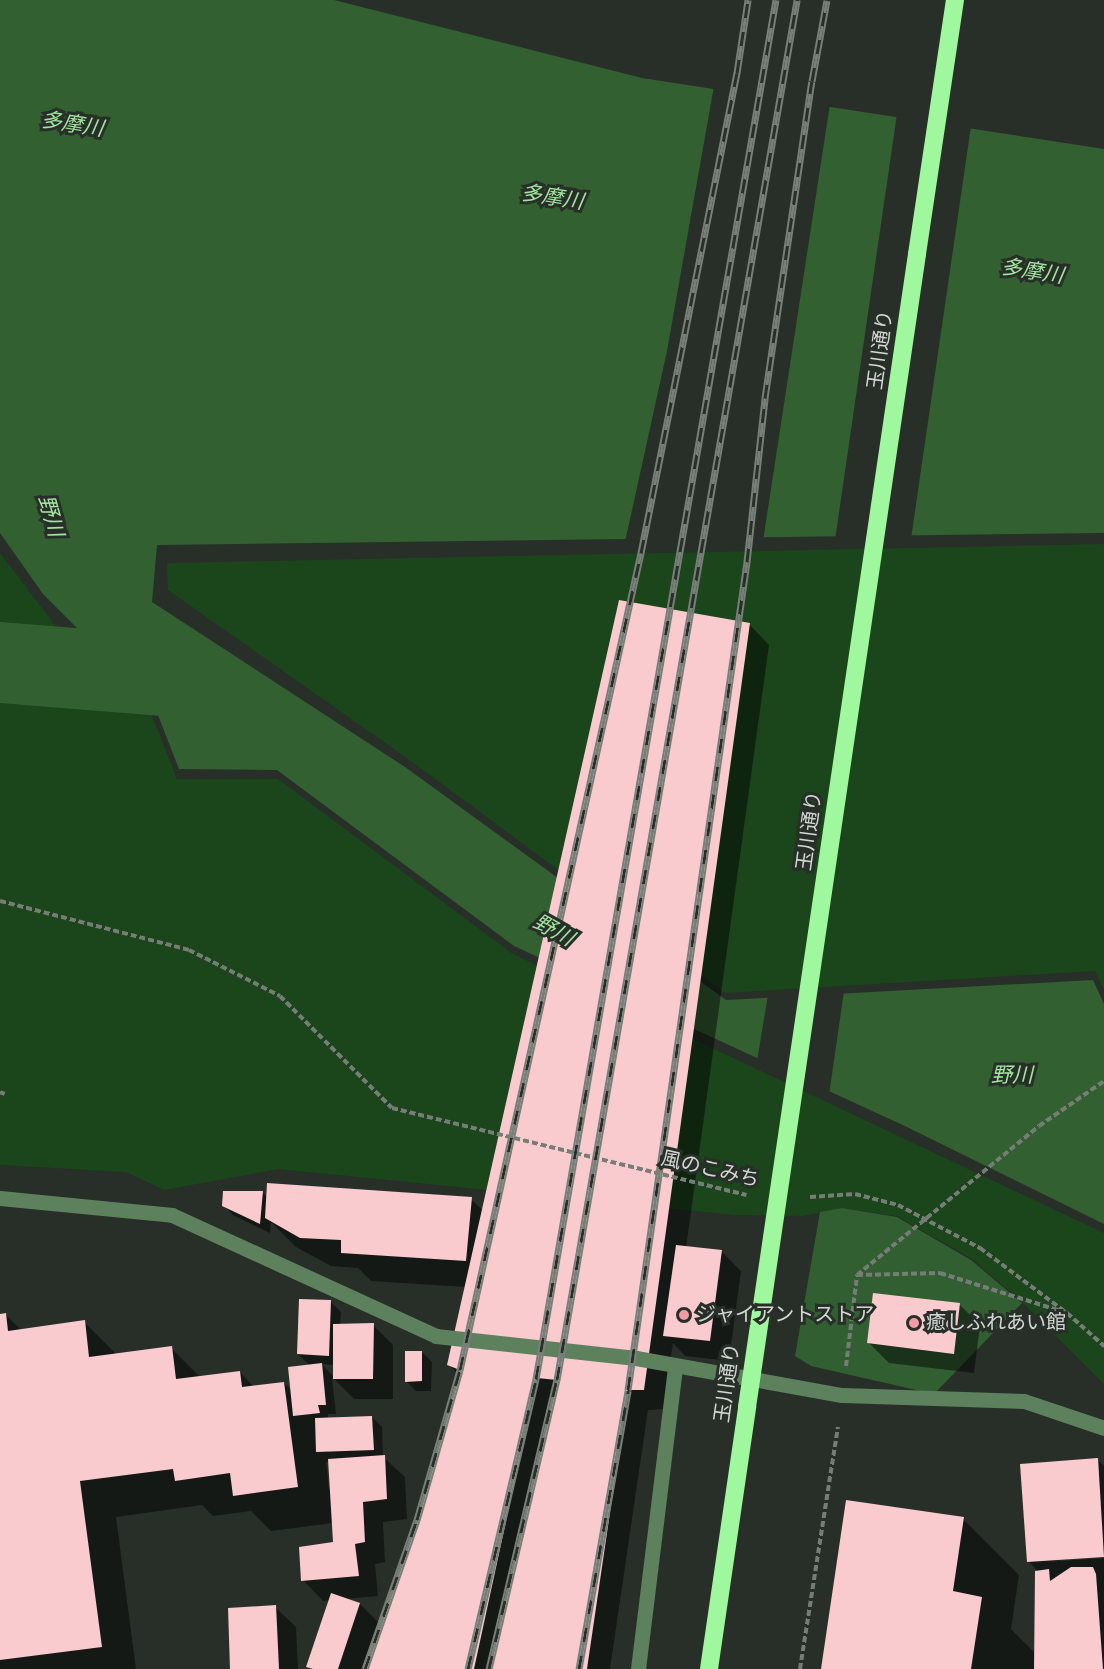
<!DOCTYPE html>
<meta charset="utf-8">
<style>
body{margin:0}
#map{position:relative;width:1104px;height:1669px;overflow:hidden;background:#282f28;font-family:Spectral,"Noto Sans JP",serif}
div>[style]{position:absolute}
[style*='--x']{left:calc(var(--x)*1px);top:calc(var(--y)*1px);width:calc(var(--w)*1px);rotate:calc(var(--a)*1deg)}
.green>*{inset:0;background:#1b451b}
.forest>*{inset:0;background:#315f31}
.water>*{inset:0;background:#326031}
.pier>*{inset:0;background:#282f28}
.shadow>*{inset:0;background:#0007}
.river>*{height:81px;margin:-40.5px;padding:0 40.5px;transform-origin:40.5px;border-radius:40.5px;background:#326031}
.building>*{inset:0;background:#f9cace}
.path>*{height:4px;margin-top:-2px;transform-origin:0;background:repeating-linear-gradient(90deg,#767c76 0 6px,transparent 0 9px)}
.minor>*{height:15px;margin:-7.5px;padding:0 7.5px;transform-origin:7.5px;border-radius:7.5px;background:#5e815d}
.highway>*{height:18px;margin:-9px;padding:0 9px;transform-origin:9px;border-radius:9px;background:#9ff89d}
.rail>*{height:7px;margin-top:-3.5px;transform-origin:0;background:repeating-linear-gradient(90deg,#282f28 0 14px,#787e78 0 28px);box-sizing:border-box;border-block:2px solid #787e78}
.highway-bridge>*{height:18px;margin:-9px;padding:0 9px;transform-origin:9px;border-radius:9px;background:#9ff89d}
.dots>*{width:16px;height:16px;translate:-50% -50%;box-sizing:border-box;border:3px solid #282f28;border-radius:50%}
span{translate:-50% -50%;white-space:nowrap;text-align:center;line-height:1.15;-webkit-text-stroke:6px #282f28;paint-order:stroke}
.street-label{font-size:20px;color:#d3d7d3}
.poi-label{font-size:20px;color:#d3d7d3}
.left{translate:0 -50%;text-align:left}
.water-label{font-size:21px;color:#a1e69f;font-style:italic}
</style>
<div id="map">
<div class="green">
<div style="clip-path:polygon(1104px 544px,1104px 990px,1095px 971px,725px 993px,408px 759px,168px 590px,167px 563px)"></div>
<div style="clip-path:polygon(0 553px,74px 650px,0 644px)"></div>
<div style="clip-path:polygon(0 686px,149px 708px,177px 779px,278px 779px,513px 954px,1104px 1233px,1104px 1384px,1022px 1302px,972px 1259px,897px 1216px,842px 1208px,803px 1216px,734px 1215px,279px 1169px,164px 1190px,126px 1172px,0 1165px)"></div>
</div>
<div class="forest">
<div style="clip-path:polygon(842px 1208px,897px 1217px,971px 1260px,1022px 1303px,934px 1394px,811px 1366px,795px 1356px,820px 1212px)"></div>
</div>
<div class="water">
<div style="clip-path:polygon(0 0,334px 0,642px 78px,1104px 149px,1104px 533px,157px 545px,152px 602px,405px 767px,726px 1000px,1093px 980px,1104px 1004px,1104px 1224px,907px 1127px,514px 946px,277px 770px,179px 769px,154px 705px,43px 594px,0 533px)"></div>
</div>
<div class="pier">
<div style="clip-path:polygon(714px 86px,830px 104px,763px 541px,625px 542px,667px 351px)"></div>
<div style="clip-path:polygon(897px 114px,971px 126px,911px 539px,835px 540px)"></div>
<div style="clip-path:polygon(844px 991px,829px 1095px,757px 1061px,768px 995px)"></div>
</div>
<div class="shadow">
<div style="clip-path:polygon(evenodd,749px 624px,769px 645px,686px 1248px,721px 1251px,741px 1271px,729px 1361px,685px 1356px,673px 1343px,663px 1409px,648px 1410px,610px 1669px,310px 1669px,308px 1666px,330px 1600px,323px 1601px,303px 1580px,334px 1543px,333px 1523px,271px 1531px,251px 1511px,213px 1516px,202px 1505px,116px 1517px,136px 1669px,0 1669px,0 1315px,5px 1314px,21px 1330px,84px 1322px,117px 1355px,171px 1348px,201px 1378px,240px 1372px,254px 1387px,284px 1383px,292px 1391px,310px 1366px,298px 1354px,331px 1302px,341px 1312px,340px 1325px,373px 1325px,393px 1345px,393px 1399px,354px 1399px,332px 1377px,336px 1414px,328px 1414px,328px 1419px,372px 1417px,382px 1427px,383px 1457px,405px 1477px,407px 1519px,383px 1522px,385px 1562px,375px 1564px,378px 1596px,345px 1599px,360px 1604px,381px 1625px,419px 1518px,460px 1376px,448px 1364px,466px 1287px,371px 1281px,358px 1268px,331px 1266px,296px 1247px,271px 1222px,270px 1233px,233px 1215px,223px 1205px,262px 1192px,268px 1198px,471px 1199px,483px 1211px,749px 624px,322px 1364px,334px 1365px,334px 1377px,329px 1372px,322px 1364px,749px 624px,330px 1461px,331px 1489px,329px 1489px,326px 1462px,330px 1461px)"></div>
<div style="clip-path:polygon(960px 1305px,980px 1325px,974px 1373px,889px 1363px,869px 1343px)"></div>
<div style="clip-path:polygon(422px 1352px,432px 1362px,431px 1391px,416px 1391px,406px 1381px)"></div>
<div style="clip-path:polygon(1098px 1460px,1104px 1466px,1104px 1555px,1045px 1562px,1104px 1558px,1104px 1669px,823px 1669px,963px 1519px,1019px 1575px,1011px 1629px,1034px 1652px,1039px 1572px,1028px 1561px)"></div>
<div style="clip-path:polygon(275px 1607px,296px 1627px,298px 1669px,232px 1669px)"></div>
</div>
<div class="river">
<div style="--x:0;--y:662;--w:189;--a:4.6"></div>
</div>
<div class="building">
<div style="clip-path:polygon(619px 600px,750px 623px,644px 1390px,628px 1390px,587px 1669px,488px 1669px,557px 1380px,537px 1378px,474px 1669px,363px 1669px,417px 1518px,460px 1370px,447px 1365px)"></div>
<div style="clip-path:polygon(267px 1183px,472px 1197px,466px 1261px,341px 1253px,341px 1240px,300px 1238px,265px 1218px)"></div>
<div style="clip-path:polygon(223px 1191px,263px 1191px,260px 1224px,222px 1206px)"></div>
<div style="clip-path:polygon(676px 1245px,722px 1250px,710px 1341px,663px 1336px)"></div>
<div style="clip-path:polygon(873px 1293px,960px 1303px,954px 1354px,867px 1343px)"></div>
<div style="clip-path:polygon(299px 1299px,331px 1300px,329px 1356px,297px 1354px)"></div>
<div style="clip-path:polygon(6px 1313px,8px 1331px,85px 1320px,89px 1357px,172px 1346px,176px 1379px,240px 1371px,242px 1387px,284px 1382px,298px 1487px,233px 1496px,230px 1473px,175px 1481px,173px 1469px,80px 1481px,102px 1647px,0 1660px,0 1314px)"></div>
<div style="clip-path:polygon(374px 1323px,373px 1379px,333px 1379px,333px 1324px)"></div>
<div style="clip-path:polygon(405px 1351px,422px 1351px,422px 1381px,405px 1382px)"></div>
<div style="clip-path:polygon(322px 1363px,326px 1405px,318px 1405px,320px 1413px,293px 1416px,288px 1367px)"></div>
<div style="clip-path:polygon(372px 1416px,374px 1450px,316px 1452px,315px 1418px)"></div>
<div style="clip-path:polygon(385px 1455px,387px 1499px,363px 1502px,365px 1542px,355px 1544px,359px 1576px,301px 1581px,299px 1547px,333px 1542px,328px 1459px)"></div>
<div style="clip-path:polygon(1098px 1458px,1104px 1557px,1027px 1562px,1020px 1464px)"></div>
<div style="clip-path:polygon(846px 1500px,964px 1517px,953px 1591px,982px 1597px,971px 1669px,821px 1669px)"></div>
<div style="clip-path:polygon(1071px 1567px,1093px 1567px,1096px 1574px,1103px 1669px,1034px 1669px,1035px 1571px,1049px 1569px,1050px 1581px)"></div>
<div style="clip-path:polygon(331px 1593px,360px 1603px,338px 1669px,313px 1669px,306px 1667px)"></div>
<div style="clip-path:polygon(276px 1605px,279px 1669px,230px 1669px,228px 1608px)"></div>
</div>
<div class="path">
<div style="--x:0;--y:901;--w:195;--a:14.5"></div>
<div style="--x:189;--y:950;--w:102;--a:26.8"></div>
<div style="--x:280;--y:996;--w:158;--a:45"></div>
<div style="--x:392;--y:1108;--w:365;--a:13.8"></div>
<div style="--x:0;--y:1092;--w:5;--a:22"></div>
<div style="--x:810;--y:1197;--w:45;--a:-3.8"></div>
<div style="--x:855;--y:1194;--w:44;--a:14.3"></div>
<div style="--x:898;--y:1205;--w:93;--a:27.7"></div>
<div style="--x:980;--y:1248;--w:109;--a:36.8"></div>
<div style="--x:857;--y:1275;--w:83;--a:-1.4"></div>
<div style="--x:940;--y:1273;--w:133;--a:17.5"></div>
<div style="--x:1067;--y:1313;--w:50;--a:41.7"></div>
<div style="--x:846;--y:1366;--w:92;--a:-83.1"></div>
<div style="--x:857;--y:1275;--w:235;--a:-39.3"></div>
<div style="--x:1039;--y:1126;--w:79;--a:-34.7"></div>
<div style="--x:800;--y:1669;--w:245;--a:-81.1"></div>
</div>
<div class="minor">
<div style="--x:0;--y:1198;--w:173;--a:5.6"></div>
<div style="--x:172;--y:1215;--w:290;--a:24.6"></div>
<div style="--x:436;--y:1336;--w:201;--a:6.3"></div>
<div style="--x:636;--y:1358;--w:209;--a:10.2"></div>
<div style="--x:842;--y:1395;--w:182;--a:1.9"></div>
<div style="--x:1024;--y:1401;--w:84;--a:18.6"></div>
<div style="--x:638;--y:1669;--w:305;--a:-83"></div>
</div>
<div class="highway">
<div style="--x:917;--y:254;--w:257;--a:-81.5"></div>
<div style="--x:709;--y:1669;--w:265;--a:-81.7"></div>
</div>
<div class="rail">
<div style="--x:365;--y:1669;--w:158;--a:-70.8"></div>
<div style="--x:417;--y:1520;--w:156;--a:-74"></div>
<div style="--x:460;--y:1370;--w:837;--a:-77.51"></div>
<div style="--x:641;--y:553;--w:490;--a:-78.7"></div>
<div style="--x:737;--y:73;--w:74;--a:-81.4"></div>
<div style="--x:468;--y:1669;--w:298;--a:-76.8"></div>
<div style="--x:536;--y:1379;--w:1400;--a:-80.13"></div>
<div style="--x:489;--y:1669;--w:297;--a:-76.8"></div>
<div style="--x:557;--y:1380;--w:1401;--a:-80.13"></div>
<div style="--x:579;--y:1669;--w:283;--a:-80"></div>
<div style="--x:628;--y:1390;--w:837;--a:-81.82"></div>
<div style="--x:747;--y:562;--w:165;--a:-83.7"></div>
<div style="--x:765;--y:398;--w:320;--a:-81.6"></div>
<div style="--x:812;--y:81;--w:82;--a:-79.5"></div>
</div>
<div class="highway-bridge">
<div style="--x:747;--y:1407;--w:1165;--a:-81.61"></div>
</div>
<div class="dots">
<div style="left:684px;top:1315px;background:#f49aa4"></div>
<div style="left:914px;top:1323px;background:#f49aa4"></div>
</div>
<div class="street-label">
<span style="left:881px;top:350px;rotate:-82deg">玉川通り</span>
<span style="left:810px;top:831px;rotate:-82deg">玉川通り</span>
<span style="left:710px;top:1170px;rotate:13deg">風のこみち</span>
<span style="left:728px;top:1383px;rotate:-82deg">玉川通り</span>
</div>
<div class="poi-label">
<span class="left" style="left:696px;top:1315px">ジャイアントストア</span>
<span class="left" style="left:926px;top:1323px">癒しふれあい館</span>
</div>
<div class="water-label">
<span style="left:72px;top:125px;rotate:9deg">多摩川</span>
<span style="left:552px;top:198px;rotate:9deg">多摩川</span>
<span style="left:1032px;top:272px;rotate:9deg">多摩川</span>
<span style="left:50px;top:516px;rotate:74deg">野川</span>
<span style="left:553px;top:931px;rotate:29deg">野川</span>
<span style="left:1012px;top:1076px">野川</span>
</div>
</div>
